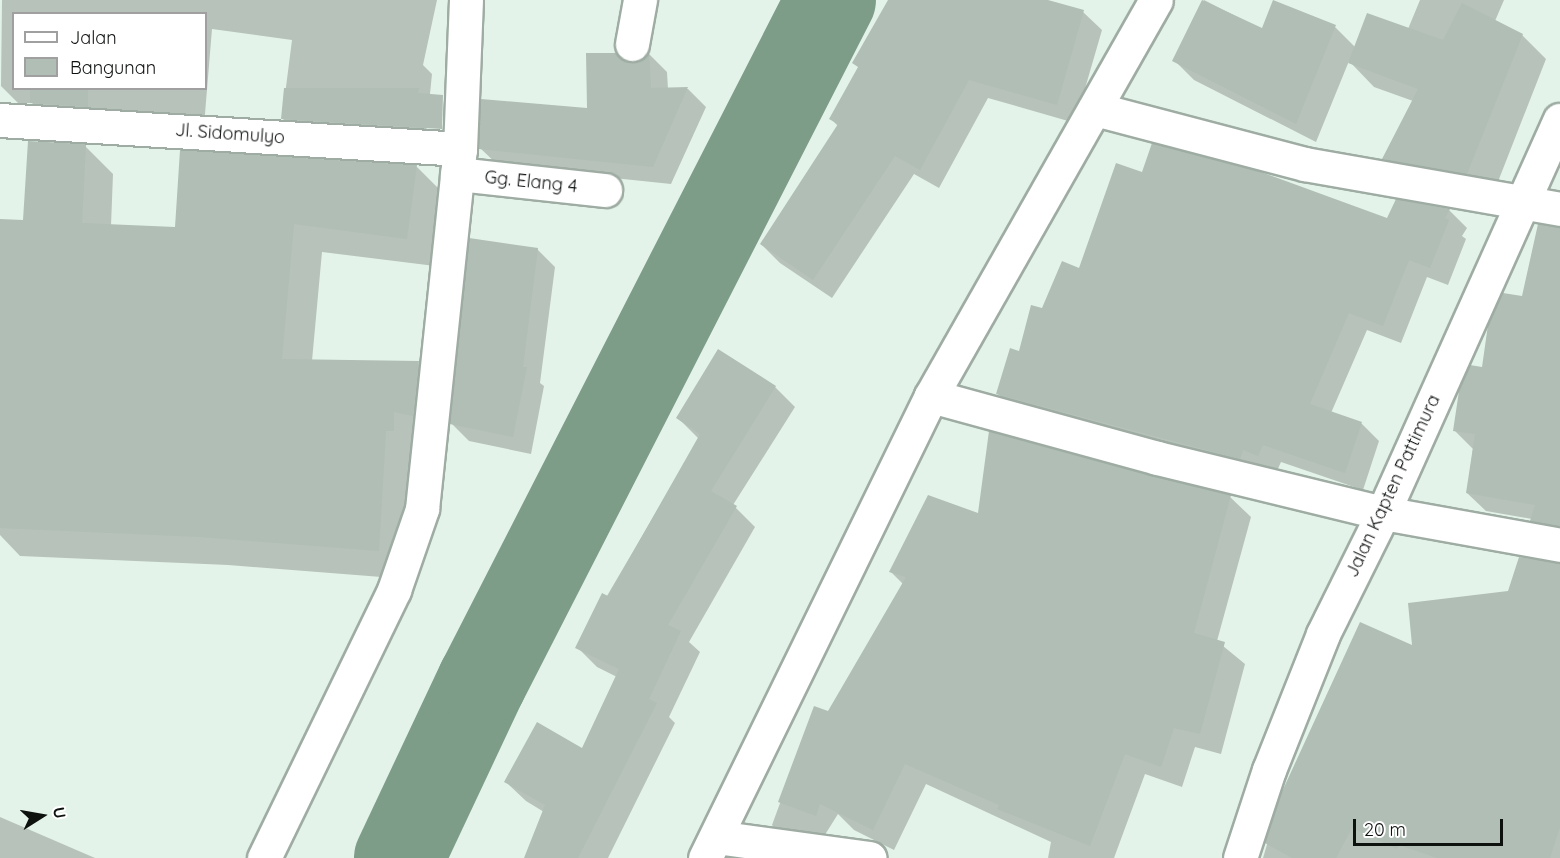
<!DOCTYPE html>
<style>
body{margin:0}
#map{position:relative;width:1560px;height:858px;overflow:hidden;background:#e4f3e9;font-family:Quicksand,sans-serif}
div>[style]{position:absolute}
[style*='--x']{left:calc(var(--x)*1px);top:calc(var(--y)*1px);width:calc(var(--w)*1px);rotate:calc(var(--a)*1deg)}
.shadow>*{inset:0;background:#0003}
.river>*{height:90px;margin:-45px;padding:0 45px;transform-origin:45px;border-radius:45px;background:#7d9d88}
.building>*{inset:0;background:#b0beb5}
.roads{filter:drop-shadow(2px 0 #9eaca3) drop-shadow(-2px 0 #9eaca3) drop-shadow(0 2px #9eaca3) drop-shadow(0 -2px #9eaca3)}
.minor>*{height:33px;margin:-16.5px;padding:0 16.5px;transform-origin:16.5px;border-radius:16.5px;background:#fff}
.major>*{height:33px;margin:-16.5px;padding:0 16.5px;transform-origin:16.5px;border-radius:16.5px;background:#fff}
span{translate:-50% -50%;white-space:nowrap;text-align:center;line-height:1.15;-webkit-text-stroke:6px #fff;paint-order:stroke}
.street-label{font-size:18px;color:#0e120f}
.legend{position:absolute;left:12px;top:12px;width:195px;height:78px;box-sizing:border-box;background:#fff;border:2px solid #9fa09f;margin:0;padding:8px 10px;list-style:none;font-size:18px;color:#0e120f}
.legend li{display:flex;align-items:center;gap:12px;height:30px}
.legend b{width:30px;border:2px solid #9fa09f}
.north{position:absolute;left:12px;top:786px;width:60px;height:60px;-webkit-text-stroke:4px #fff;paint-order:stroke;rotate:79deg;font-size:16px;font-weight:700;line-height:24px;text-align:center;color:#0e120f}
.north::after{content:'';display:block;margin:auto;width:21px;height:27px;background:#0e120f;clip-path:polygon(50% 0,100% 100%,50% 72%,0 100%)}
.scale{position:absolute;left:1353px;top:819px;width:150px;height:27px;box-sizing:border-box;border:3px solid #0e120f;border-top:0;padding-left:8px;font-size:18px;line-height:21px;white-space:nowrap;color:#0e120f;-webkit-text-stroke:4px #fff;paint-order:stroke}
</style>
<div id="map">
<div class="shadow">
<div style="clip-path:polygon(evenodd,2px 0,437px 0,423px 65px,432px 74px,425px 144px,300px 136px,282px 118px,292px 40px,212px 29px,204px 126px,49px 120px,32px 103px,18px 103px,1px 86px,2px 0,14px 14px,206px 14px,206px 88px,14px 88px,14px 14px)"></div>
<div style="clip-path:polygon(930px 0,1042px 0,1083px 12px,1102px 30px,1075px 123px,988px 98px,939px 188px,914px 174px,832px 298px,780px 263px,761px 244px,838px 126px,831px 119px)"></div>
<div style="clip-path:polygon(1204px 0,1263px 30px,1335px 27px,1356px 48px,1408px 29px,1420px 0,1504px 0,1495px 21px,1522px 35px,1546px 59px,1492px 197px,1408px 182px,1384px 158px,1413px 101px,1374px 87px,1349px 61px,1316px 142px,1194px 80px,1174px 60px)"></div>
<div style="clip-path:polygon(649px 54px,667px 72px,668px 89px,688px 89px,706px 107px,671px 184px,499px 166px,480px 148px,588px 110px,629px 64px,639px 63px)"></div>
<div style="clip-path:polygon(85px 146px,113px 174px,111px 226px,177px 229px,417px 167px,445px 195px,435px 266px,322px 252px,312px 361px,418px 363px,446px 391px,407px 579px,228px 565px,20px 556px,0 535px,0 221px,25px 222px)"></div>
<div style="clip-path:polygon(1143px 174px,1388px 220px,1449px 210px,1467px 228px,1462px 236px,1466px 239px,1448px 285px,1427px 277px,1401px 343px,1367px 330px,1331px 413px,1362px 424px,1379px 441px,1363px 490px,1281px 462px,1276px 473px,1016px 412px,998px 394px,1043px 310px,1080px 270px)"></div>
<div style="clip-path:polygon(1560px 228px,1560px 541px,1550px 539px,1532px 519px,1486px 511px,1467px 493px,1473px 449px,1454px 430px,1483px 369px)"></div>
<div style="clip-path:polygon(537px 249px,555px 267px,540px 383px,544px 386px,531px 454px,469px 441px,451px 423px)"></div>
<div style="clip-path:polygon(719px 352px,775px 387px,795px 407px,733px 505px,755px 527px,689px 642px,700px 652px,669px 717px,675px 723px,608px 858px,526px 858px,544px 812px,526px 801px,506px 782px,583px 750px,617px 677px,597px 667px,577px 647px,699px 439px,678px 418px)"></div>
<div style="clip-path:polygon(1230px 497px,1251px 517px,1217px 641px,1245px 664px,1221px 754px,1195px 747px,1182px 787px,1145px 774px,1114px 858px,1048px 858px,1051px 842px,926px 784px,894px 850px,854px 830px,838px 814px,816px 849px,792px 846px,772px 825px,815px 708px,848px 721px,903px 584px,891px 572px,979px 515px)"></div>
<div style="clip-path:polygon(1560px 564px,1560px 858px,1263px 858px,1281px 797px,1414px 647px)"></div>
<div style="clip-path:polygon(0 817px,95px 858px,0 858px)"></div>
</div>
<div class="river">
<div style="--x:399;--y:858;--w:195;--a:-64.8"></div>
<div style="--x:482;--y:682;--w:766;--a:-62.9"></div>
</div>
<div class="building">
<div style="clip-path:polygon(888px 0,1048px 0,1084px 10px,1057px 105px,969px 80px,920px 170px,895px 156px,813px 280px,760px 244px,838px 124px,829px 119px,858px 67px,852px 63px)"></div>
<div style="clip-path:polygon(1202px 0,1262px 28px,1273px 0,1336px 25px,1296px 124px,1172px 61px)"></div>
<div style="clip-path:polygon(1462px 3px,1523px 34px,1467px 174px,1382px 159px,1418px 89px,1348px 63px,1367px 13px,1443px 40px)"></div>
<div style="clip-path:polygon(649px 52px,651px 88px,688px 87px,653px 167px,479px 149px,481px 99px,587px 108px,586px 53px,616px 53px,629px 62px,639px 61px)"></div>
<div style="clip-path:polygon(30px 88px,88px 88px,88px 107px,30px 103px)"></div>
<div style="clip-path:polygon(284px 88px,419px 88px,418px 93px,443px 95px,442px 129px,281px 119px)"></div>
<div style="clip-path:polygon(28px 141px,86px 144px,82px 223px,175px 227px,180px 150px,417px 165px,407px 239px,294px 224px,282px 359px,419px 361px,413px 416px,394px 412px,394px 431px,386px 431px,379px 551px,199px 537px,0 528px,0 219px,23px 220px)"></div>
<div style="clip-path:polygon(1152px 143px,1258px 171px,1387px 218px,1396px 199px,1450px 209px,1445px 218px,1449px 220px,1430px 268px,1409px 260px,1383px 326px,1349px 313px,1310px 404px,1362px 422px,1345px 473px,1263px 445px,1258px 456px,1243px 450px,1240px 459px,996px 394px,1010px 348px,1019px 351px,1031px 305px,1042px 308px,1062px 261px,1079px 268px,1116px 163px,1142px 172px)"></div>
<div style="clip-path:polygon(1538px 224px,1560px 227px,1560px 526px,1530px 521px,1535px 505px,1466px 493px,1475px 434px,1453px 431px,1459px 391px,1470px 365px,1482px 367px,1488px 325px,1503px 293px,1522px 296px)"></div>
<div style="clip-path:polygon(469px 238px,538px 248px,523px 367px,527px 367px,513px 437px,450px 424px)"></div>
<div style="clip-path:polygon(718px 349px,776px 386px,711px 491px,737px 506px,668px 625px,681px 631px,649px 699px,657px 703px,578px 858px,524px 858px,545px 805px,504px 782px,537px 722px,582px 748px,619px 669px,575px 648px,602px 593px,608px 596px,700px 434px,676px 418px)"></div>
<div style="clip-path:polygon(989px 431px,1231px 495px,1194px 633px,1225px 642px,1200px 734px,1174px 728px,1161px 767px,1125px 754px,1090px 846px,997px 809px,999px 805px,905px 764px,873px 830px,820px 804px,816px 816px,778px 802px,814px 706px,828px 711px,906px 577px,889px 572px,928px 495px,978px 513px)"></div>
<div style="clip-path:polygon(1519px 557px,1560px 563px,1560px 827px,1550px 858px,1437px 858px,1399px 845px,1397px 849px,1352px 828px,1336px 858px,1292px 858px,1265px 843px,1280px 796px,1360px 622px,1412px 645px,1408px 603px,1508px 591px)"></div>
</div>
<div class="roads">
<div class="minor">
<div style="--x:632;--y:44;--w:45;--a:-79.7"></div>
<div style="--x:1095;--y:109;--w:217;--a:14.7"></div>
<div style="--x:1305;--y:164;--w:259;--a:10"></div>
<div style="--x:0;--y:120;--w:461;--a:3.6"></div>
<div style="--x:457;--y:174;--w:149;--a:6.2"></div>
<div style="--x:931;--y:396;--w:234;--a:15.3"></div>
<div style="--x:1157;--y:458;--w:233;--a:13.7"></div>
<div style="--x:1383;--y:513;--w:180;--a:10.2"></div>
<div style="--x:716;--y:837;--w:155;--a:7.8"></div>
<div style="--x:264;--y:858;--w:298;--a:-64.1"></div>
<div style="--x:394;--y:590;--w:86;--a:-70.9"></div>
<div style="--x:422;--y:509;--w:362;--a:-84"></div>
<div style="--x:460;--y:149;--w:149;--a:-87.7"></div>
<div style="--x:705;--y:858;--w:514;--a:-63.93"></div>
<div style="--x:931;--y:396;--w:455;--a:-60.4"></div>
</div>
<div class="major">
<div style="--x:1240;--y:858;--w:93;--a:-71.8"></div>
<div style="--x:1269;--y:770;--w:146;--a:-68.3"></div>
<div style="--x:1323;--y:634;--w:135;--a:-63.6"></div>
<div style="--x:1383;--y:513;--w:431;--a:-65.8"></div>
</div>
</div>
<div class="street-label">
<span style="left:230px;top:134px;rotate:4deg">Jl. Sidomulyo</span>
<span style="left:531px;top:182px;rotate:6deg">Gg. Elang 4</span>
<span style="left:1393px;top:486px;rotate:-65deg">Jalan Kapten Pattimura</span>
</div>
<ul class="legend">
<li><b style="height:8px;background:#fff"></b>Jalan</li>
<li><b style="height:16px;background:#b0beb5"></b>Bangunan</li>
</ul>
<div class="north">U</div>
<div class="scale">20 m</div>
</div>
